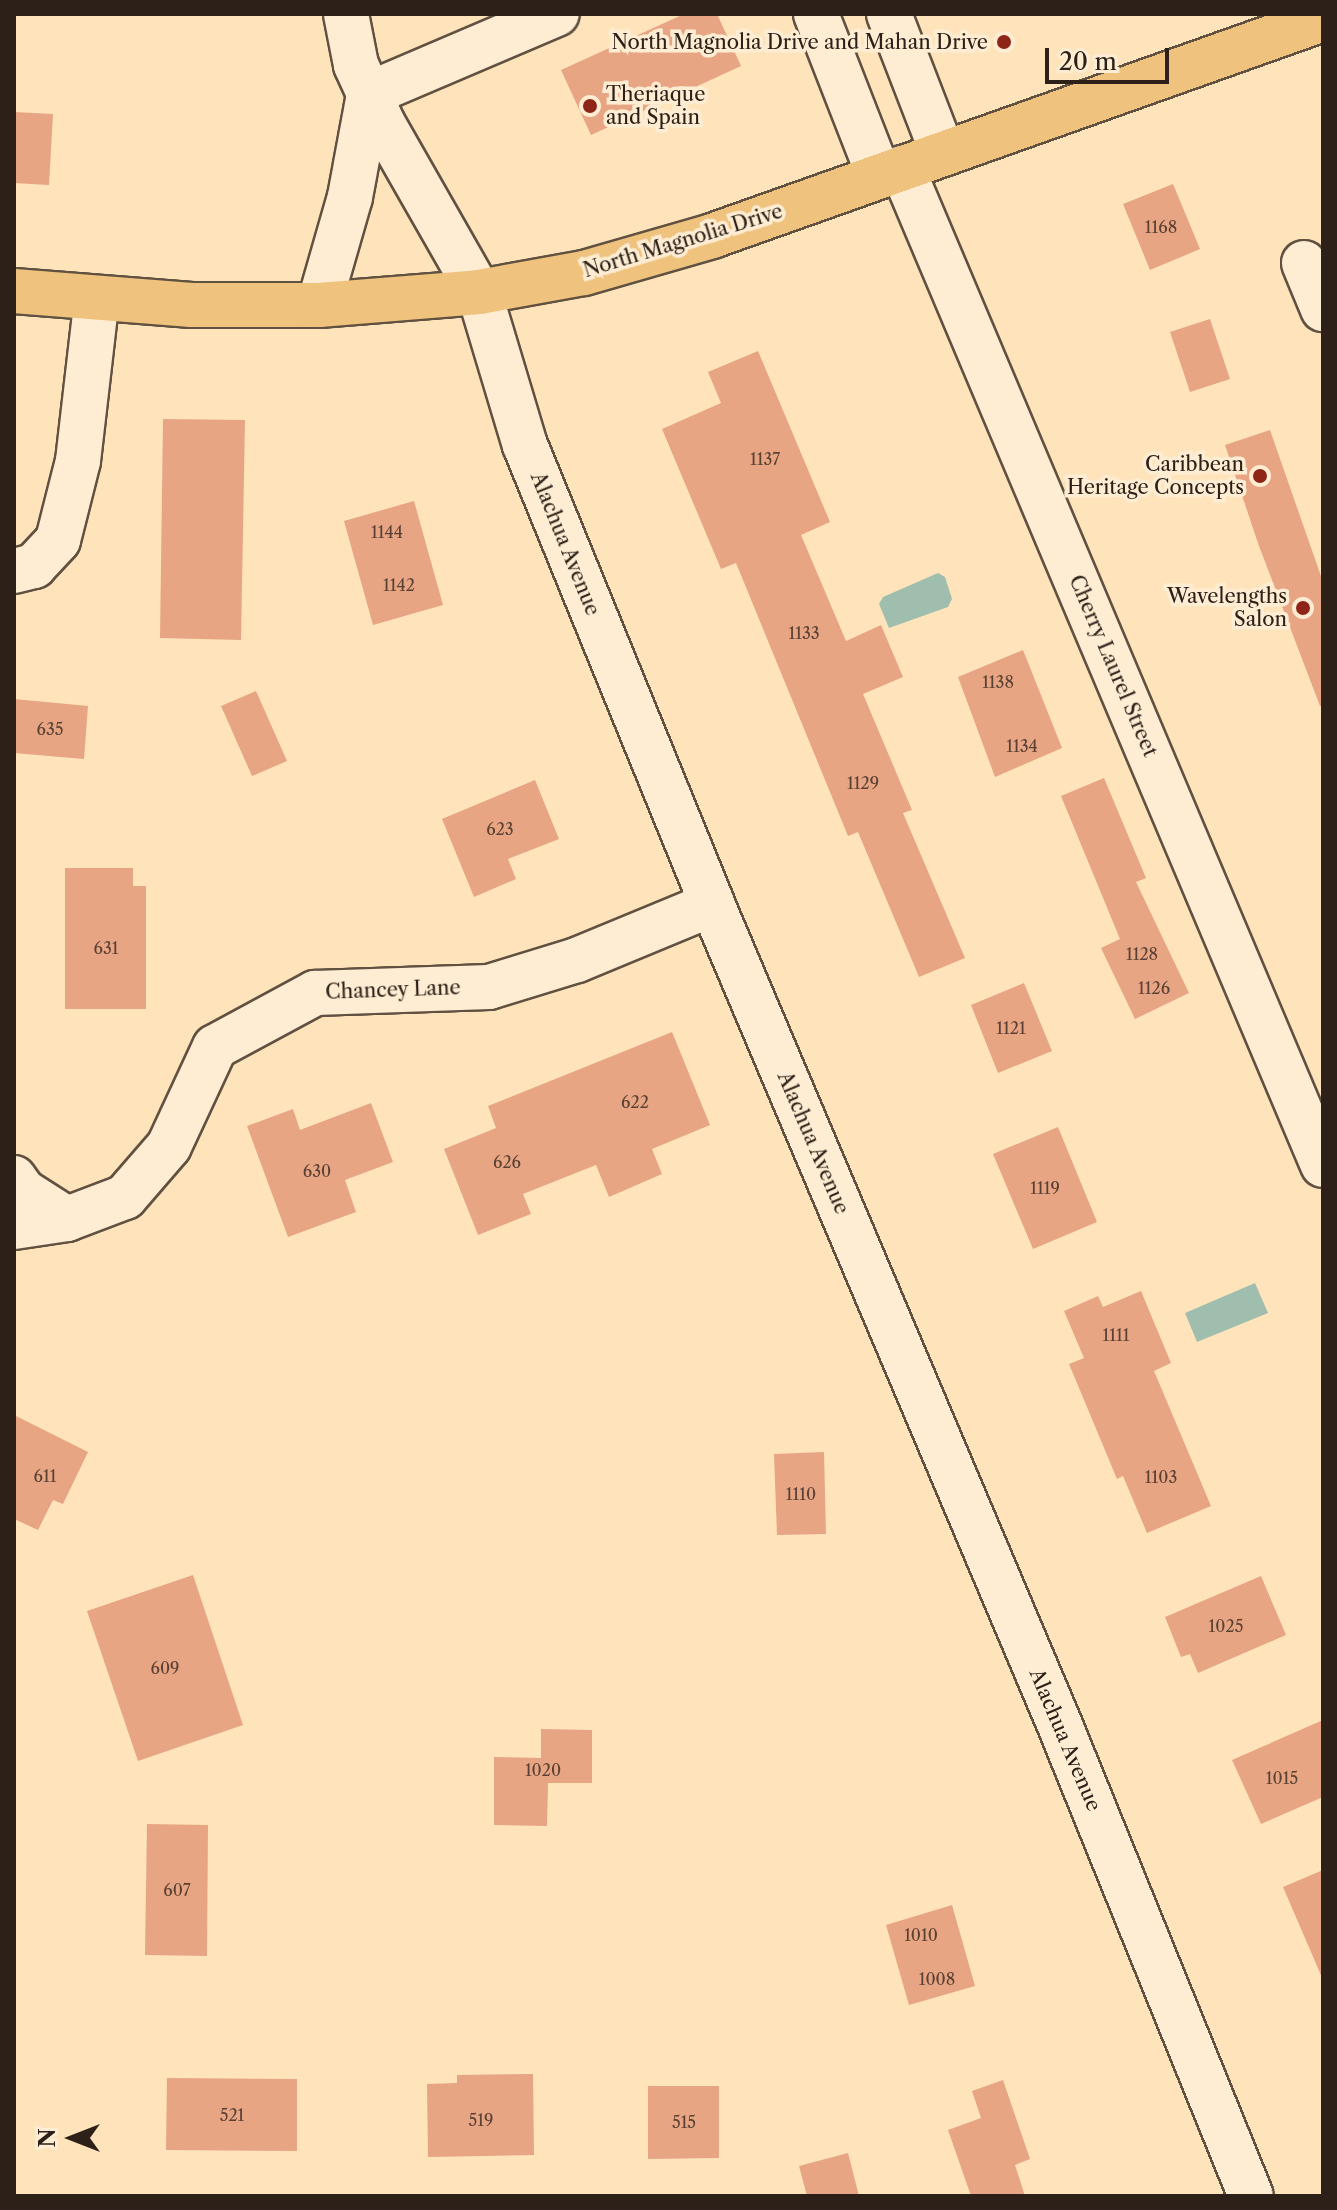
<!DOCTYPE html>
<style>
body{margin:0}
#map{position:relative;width:1337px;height:2210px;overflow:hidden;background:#fee3bb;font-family:"Libre Caslon Text",serif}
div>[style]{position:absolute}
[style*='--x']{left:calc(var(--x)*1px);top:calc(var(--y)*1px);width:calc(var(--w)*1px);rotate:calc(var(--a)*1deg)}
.water>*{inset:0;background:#a0bead}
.building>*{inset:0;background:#e7a584}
.roads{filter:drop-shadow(2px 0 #605141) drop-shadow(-2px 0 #605141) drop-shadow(0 2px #605141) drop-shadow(0 -2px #605141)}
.minor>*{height:44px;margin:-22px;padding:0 22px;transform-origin:22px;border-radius:22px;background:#feedd3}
.major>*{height:44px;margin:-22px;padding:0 22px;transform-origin:22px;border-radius:22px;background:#efc27e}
.dots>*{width:22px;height:22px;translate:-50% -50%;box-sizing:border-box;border:4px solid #feedd3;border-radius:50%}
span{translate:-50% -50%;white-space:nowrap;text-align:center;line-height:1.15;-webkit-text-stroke:7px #feedd3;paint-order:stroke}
.number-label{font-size:16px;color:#5b4133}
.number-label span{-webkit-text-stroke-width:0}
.poi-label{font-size:20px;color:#2c2018}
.right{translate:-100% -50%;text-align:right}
.left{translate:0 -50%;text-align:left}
.street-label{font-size:20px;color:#2c2018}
.frame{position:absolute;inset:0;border:16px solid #2c2018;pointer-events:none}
.north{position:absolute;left:32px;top:2098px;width:80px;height:80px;-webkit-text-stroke:6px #feedd3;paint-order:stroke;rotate:270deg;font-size:22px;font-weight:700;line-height:32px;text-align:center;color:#2c2018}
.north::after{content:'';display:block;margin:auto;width:28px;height:36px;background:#2c2018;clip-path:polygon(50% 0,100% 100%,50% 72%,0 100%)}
.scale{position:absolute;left:1045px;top:48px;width:124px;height:36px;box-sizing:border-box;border:4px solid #2c2018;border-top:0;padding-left:10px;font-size:24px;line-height:28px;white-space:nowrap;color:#2c2018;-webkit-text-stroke:6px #feedd3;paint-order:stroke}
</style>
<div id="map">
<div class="water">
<div style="clip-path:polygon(938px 573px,945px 577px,952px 599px,948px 607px,889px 628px,879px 604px,883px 597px)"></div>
<div style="clip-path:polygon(1255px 1283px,1268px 1313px,1197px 1342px,1185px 1313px)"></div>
</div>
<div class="building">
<div style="clip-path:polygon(684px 14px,717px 14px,741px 66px,591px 135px,561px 70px)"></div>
<div style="clip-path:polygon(14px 112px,53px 114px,49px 185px,14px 183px)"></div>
<div style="clip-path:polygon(1173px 184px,1200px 249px,1150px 270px,1123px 204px)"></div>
<div style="clip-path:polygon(1210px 319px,1230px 379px,1190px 392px,1170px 332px)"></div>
<div style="clip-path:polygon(758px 351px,830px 522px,801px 535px,846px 641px,881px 625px,903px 677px,863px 694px,912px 810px,903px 813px,965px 958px,919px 977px,858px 832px,848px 836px,736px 563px,721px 569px,662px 429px,721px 403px,708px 372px)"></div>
<div style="clip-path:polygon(163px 419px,245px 420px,241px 640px,160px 638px)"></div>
<div style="clip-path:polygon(1270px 430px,1323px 582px,1323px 706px,1320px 706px,1259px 546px,1225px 445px)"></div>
<div style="clip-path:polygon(414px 501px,443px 605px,373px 625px,344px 521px)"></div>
<div style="clip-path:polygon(1023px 650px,1062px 748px,995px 777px,958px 677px)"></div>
<div style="clip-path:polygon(256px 691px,287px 761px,252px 776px,221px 706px)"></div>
<div style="clip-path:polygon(14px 699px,88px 706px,84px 759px,14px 753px)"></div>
<div style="clip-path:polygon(1104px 778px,1146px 878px,1136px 882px,1189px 993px,1135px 1019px,1101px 948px,1120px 939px,1061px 796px)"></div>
<div style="clip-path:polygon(535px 780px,559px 839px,508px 859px,516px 879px,474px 897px,442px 819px)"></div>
<div style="clip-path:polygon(65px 868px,133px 868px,133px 886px,146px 886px,146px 1009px,65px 1009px)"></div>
<div style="clip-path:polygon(1024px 983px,1052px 1051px,998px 1073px,971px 1005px)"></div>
<div style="clip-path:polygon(672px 1032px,710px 1125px,652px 1149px,662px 1174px,609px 1197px,596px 1165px,523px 1194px,531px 1214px,478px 1235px,444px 1149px,496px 1128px,488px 1106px)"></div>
<div style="clip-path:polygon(371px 1103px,393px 1162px,345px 1180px,356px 1212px,288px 1237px,247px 1126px,293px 1109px,300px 1130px)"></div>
<div style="clip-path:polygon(1058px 1127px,1097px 1222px,1033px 1249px,993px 1154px)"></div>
<div style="clip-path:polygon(1141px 1291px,1171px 1363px,1154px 1371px,1211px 1506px,1147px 1533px,1123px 1476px,1117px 1479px,1069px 1364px,1084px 1358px,1064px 1311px,1098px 1296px,1103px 1307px)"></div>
<div style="clip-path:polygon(14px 1415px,88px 1452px,63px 1504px,53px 1500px,38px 1530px,14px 1519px)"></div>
<div style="clip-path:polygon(824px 1452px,826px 1534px,777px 1535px,774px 1454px)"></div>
<div style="clip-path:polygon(193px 1575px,243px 1725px,138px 1761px,87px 1611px)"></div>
<div style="clip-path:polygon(1261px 1576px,1286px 1635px,1198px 1673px,1190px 1654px,1181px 1657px,1165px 1617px)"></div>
<div style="clip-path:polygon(1323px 1720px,1323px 1797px,1261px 1824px,1232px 1760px)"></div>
<div style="clip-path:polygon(541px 1729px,592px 1730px,592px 1783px,548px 1783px,547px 1826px,494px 1825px,494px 1757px,541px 1758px)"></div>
<div style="clip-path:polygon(147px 1824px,208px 1825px,207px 1956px,145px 1955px)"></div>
<div style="clip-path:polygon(1323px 1870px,1323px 1980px,1283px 1887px)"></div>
<div style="clip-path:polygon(952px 1905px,975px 1986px,909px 2005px,886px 1925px)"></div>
<div style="clip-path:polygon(533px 2074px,534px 2155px,428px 2157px,427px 2084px,457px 2083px,457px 2075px)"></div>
<div style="clip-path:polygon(167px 2078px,297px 2079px,297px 2151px,166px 2150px)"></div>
<div style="clip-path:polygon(1003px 2080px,1030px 2159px,1015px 2165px,1025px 2196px,971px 2196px,948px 2130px,981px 2118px,972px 2091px)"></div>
<div style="clip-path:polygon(648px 2086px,719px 2086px,719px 2158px,648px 2159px)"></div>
<div style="clip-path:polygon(848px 2153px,859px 2196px,807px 2196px,799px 2166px)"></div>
</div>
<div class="roads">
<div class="minor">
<div style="--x:346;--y:14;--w:52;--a:78.9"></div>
<div style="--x:356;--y:65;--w:65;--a:65.4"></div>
<div style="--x:383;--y:124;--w:193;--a:60.3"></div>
<div style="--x:479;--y:292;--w:160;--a:73.3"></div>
<div style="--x:525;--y:445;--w:496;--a:67.8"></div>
<div style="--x:712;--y:904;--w:889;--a:67.04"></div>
<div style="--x:1059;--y:1723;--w:510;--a:67.91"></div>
<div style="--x:816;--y:14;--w:174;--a:68.7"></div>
<div style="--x:889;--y:14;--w:150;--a:68.9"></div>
<div style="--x:369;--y:94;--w:204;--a:-23.1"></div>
<div style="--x:902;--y:168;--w:1082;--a:67.11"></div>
<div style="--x:1304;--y:263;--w:50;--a:67.6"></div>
<div style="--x:319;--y:305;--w:112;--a:-74"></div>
<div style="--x:350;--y:197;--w:105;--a:-79.5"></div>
<div style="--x:14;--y:571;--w:21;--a:-14"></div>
<div style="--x:34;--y:566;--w:35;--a:-47"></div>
<div style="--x:58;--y:540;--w:81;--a:-75.8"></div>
<div style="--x:78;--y:461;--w:164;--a:-83.4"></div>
<div style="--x:14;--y:1178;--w:16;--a:55"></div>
<div style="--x:23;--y:1191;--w:52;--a:32.5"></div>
<div style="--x:14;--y:1227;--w:54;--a:-8.6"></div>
<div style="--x:67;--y:1219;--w:62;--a:-20.8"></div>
<div style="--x:125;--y:1197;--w:67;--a:-49.2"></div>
<div style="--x:169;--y:1146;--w:109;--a:-65.1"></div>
<div style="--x:215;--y:1047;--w:114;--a:-28.4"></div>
<div style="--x:315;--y:993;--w:174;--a:-2"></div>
<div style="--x:489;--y:987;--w:92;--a:-17.1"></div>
<div style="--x:577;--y:960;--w:146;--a:-22.5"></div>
</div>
<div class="major">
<div style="--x:14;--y:291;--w:178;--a:4.5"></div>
<div style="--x:191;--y:305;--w:128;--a:0"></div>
<div style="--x:319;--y:305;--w:161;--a:-4.6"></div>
<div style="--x:479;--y:292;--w:107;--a:-10.3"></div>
<div style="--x:584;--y:273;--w:133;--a:-16.1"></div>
<div style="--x:712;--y:236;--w:648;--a:-19.55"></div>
</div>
</div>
<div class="dots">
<div style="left:1004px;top:42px;background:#8f2418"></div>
<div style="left:590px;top:106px;background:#8f2418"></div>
<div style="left:1260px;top:476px;background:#8f2418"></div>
<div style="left:1303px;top:608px;background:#8f2418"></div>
</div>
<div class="number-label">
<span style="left:1161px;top:227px">1168</span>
<span style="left:765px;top:459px">1137</span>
<span style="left:387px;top:532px">1144</span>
<span style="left:399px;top:585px">1142</span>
<span style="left:804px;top:633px">1133</span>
<span style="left:998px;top:682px">1138</span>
<span style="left:50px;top:729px">635</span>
<span style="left:1022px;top:746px">1134</span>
<span style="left:863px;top:783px">1129</span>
<span style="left:500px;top:829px">623</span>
<span style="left:106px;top:948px">631</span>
<span style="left:1142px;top:954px">1128</span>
<span style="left:1154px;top:988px">1126</span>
<span style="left:1011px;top:1028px">1121</span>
<span style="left:635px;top:1102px">622</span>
<span style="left:507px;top:1162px">626</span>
<span style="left:317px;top:1171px">630</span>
<span style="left:1045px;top:1188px">1119</span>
<span style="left:1116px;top:1335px">1111</span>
<span style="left:45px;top:1476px">611</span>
<span style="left:1161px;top:1477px">1103</span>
<span style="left:801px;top:1494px">1110</span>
<span style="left:1226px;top:1626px">1025</span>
<span style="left:165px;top:1668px">609</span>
<span style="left:543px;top:1770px">1020</span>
<span style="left:1282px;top:1778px">1015</span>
<span style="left:177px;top:1890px">607</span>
<span style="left:921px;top:1935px">1010</span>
<span style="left:937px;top:1979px">1008</span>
<span style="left:232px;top:2115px">521</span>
<span style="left:481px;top:2120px">519</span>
<span style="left:684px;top:2122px">515</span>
</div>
<div class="poi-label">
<span class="right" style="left:988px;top:42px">North Magnolia Drive and Mahan Drive</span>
<span class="left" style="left:606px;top:106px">Theriaque<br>and Spain</span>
<span class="right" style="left:1244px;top:476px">Caribbean<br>Heritage Concepts</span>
<span class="right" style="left:1287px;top:608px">Wavelengths<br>Salon</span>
</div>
<div class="street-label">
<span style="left:683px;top:241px;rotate:-17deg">North Magnolia Drive</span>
<span style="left:565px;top:544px;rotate:68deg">Alachua Avenue</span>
<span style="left:1113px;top:666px;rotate:67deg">Cherry Laurel Street</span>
<span style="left:393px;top:990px;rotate:-2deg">Chancey Lane</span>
<span style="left:813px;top:1143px;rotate:67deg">Alachua Avenue</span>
<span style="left:1065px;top:1740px;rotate:67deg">Alachua Avenue</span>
</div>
<div class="frame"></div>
<div class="north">N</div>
<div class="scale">20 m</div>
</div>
